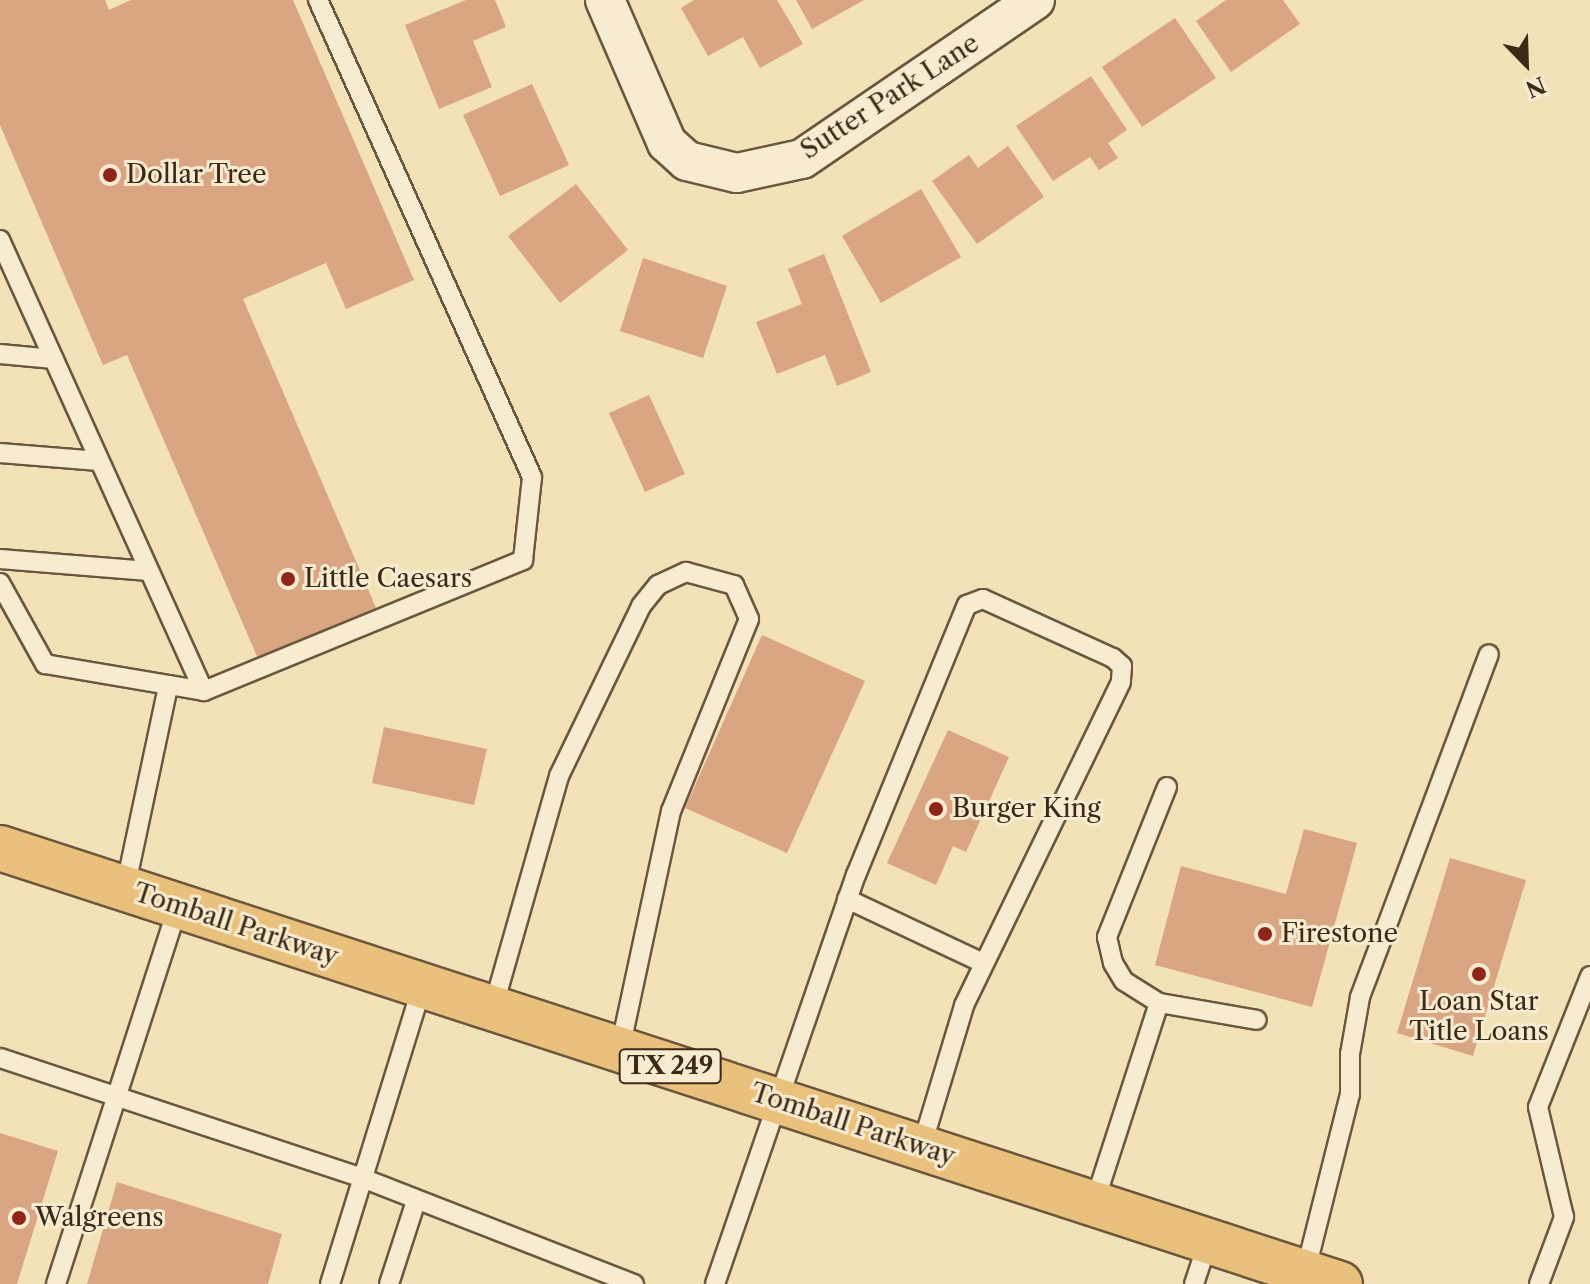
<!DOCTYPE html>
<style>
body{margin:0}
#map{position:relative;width:1590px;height:1284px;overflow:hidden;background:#f3e2b8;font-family:"Libre Caslon Text",serif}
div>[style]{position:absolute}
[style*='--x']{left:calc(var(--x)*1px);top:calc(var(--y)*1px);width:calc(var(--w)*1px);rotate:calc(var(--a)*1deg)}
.building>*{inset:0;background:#daa582}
.roads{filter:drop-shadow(2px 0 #6b573e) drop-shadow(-2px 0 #6b573e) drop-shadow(0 2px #6b573e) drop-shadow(0 -2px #6b573e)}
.service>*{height:18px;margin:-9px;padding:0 9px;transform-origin:9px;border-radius:9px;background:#f7ecd1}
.minor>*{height:38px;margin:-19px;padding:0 19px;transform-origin:19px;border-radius:19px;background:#f7ecd1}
.primary>*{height:44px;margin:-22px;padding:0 22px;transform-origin:22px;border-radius:22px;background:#eac17c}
.dots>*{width:22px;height:22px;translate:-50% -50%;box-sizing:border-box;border:4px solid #f7ecd1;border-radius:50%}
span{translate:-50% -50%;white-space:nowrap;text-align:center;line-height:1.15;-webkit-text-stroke:6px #f7ecd1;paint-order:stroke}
.shield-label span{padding:2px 6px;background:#f7ecd1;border:2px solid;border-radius:6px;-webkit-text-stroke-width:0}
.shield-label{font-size:24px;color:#3e2916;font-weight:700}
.street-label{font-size:26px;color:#3e2916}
.poi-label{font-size:26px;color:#3e2916}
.left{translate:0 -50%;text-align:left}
.north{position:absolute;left:1486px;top:24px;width:80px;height:80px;-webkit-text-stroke:6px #f7ecd1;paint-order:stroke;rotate:157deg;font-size:22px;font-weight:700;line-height:32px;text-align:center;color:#3e2916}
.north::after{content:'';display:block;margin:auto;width:28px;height:36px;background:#3e2916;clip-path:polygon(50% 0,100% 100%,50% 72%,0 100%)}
</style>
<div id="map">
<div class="building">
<div style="clip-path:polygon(0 0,105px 0,109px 10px,131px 0,293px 0,414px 280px,346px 309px,326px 263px,243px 299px,377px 610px,259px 661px,127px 355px,103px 365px,0 125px)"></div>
<div style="clip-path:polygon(466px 0,495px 0,506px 27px,473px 41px,492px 87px,439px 109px,405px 25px)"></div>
<div style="clip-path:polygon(694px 0,777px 0,803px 44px,760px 68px,743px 37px,708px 56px,681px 8px)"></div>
<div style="clip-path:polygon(796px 0,864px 0,812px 29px)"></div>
<div style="clip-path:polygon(1226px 0,1283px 0,1300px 24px,1231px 72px,1196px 21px)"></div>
<div style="clip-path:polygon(1175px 18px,1216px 78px,1142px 127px,1102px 67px)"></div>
<div style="clip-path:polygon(1091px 76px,1127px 130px,1108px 143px,1118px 158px,1099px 170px,1090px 157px,1053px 181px,1016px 126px)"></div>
<div style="clip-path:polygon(532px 84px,569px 165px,500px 196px,463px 115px)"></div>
<div style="clip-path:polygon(1008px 146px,1044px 197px,977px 244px,932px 181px,969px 155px,978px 168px)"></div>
<div style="clip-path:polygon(576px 184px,628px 250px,560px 303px,508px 236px)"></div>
<div style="clip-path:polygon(921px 189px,961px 257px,881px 303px,842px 236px)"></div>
<div style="clip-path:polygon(824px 254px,871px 372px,837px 386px,825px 355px,777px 374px,756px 322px,802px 304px,788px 269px)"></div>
<div style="clip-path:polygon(643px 258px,727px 286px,703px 358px,620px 331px)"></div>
<div style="clip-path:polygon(649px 395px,685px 474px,645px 492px,609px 413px)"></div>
<div style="clip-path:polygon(762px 635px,865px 681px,787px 853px,685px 808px)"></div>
<div style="clip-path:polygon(384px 727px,487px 749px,474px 805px,372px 783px)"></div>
<div style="clip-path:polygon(948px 730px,1009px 757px,966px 852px,953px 846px,936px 885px,887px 863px)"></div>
<div style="clip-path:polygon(1304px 829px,1357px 843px,1312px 1007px,1155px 965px,1181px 866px,1286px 894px)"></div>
<div style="clip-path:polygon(1450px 858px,1526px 880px,1473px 1056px,1397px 1033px)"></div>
<div style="clip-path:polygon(0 1133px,58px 1151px,17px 1284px,0 1284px)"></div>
<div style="clip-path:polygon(117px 1182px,282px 1234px,268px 1284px,87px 1284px)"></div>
</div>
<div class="roads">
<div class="service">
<div style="--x:0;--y:240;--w:495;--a:65.7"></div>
<div style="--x:0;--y:354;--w:54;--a:5.3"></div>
<div style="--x:0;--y:453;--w:99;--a:4.6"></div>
<div style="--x:0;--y:559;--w:149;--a:4.6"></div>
<div style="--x:0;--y:583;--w:93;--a:60.9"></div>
<div style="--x:45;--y:664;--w:161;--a:9.6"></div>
<div style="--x:204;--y:691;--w:345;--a:-22.3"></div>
<div style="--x:523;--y:560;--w:83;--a:-83.8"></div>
<div style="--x:532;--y:477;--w:523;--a:-114.16"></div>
<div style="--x:1167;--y:787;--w:162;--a:111.8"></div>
<div style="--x:1107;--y:937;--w:27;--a:77"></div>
<div style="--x:1113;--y:963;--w:21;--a:59"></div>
<div style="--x:1124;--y:981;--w:41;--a:32.2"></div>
<div style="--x:1159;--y:1003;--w:99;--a:9.8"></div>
<div style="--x:125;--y:889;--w:208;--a:-78"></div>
<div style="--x:847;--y:899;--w:150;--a:25.2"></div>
<div style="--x:493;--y:1008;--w:241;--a:-74.1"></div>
<div style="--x:559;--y:776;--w:189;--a:-64.2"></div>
<div style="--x:641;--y:606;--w:27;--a:-51"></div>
<div style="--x:658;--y:585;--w:31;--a:-25"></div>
<div style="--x:686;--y:572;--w:50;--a:15.2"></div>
<div style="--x:734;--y:585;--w:37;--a:66"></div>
<div style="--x:749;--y:619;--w:207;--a:112.1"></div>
<div style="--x:671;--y:811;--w:243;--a:102.1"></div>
<div style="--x:0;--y:1058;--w:381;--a:18.3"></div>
<div style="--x:362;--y:1178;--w:292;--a:21.3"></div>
<div style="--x:1094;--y:1204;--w:211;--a:-72.1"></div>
<div style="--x:1305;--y:1273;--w:185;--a:-75.9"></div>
<div style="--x:1350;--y:1094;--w:40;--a:-90"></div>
<div style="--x:1350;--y:1054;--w:58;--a:-80"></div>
<div style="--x:1360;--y:997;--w:366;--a:-69.4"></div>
<div style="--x:56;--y:1284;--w:397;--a:-72.1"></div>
<div style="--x:330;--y:1284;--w:312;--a:-72.8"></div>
<div style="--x:389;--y:1284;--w:87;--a:-72"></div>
<div style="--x:715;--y:1284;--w:433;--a:-71"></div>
<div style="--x:856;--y:875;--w:292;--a:-67.7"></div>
<div style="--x:967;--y:605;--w:17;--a:-21"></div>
<div style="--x:983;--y:599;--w:143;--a:24.4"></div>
<div style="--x:1113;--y:658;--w:12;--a:42"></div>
<div style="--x:1122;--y:666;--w:16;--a:94"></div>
<div style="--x:1121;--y:682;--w:360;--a:115.9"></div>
<div style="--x:964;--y:1006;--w:148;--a:106.8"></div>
<div style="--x:1194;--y:1284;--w:44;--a:-71.6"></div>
<div style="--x:1539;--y:1284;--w:72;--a:-69.5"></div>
<div style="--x:1564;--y:1217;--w:113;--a:-103.3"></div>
<div style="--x:1538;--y:1107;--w:141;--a:-68.3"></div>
</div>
<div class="minor">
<div style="--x:605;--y:0;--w:156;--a:66.6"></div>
<div style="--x:667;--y:143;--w:27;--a:42"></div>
<div style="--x:687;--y:161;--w:51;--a:13.5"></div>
<div style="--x:737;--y:173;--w:66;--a:-12.2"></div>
<div style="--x:802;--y:159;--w:282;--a:-34.3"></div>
</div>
<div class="primary">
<div style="--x:0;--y:848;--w:1409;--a:18.02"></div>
</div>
</div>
<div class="dots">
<div style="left:110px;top:175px;background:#8f2418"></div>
<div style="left:288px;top:579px;background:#8f2418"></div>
<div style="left:936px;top:809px;background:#8f2418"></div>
<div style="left:1265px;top:934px;background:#8f2418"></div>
<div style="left:1479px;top:974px;background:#8f2418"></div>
<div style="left:19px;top:1218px;background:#8f2418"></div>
</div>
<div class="shield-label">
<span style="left:670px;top:1066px">TX 249</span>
</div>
<div class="street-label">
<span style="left:890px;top:97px;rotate:-33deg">Sutter Park Lane</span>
<span style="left:236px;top:925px;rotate:18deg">Tomball Parkway</span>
<span style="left:853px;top:1125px;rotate:18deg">Tomball Parkway</span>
</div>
<div class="poi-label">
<span class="left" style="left:126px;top:175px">Dollar Tree</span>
<span class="left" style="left:304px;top:579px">Little Caesars</span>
<span class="left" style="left:952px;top:809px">Burger King</span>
<span class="left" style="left:1281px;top:934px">Firestone</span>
<span style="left:1479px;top:1017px">Loan Star<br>Title Loans</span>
<span class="left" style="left:35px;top:1218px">Walgreens</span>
</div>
<div class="north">N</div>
</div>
